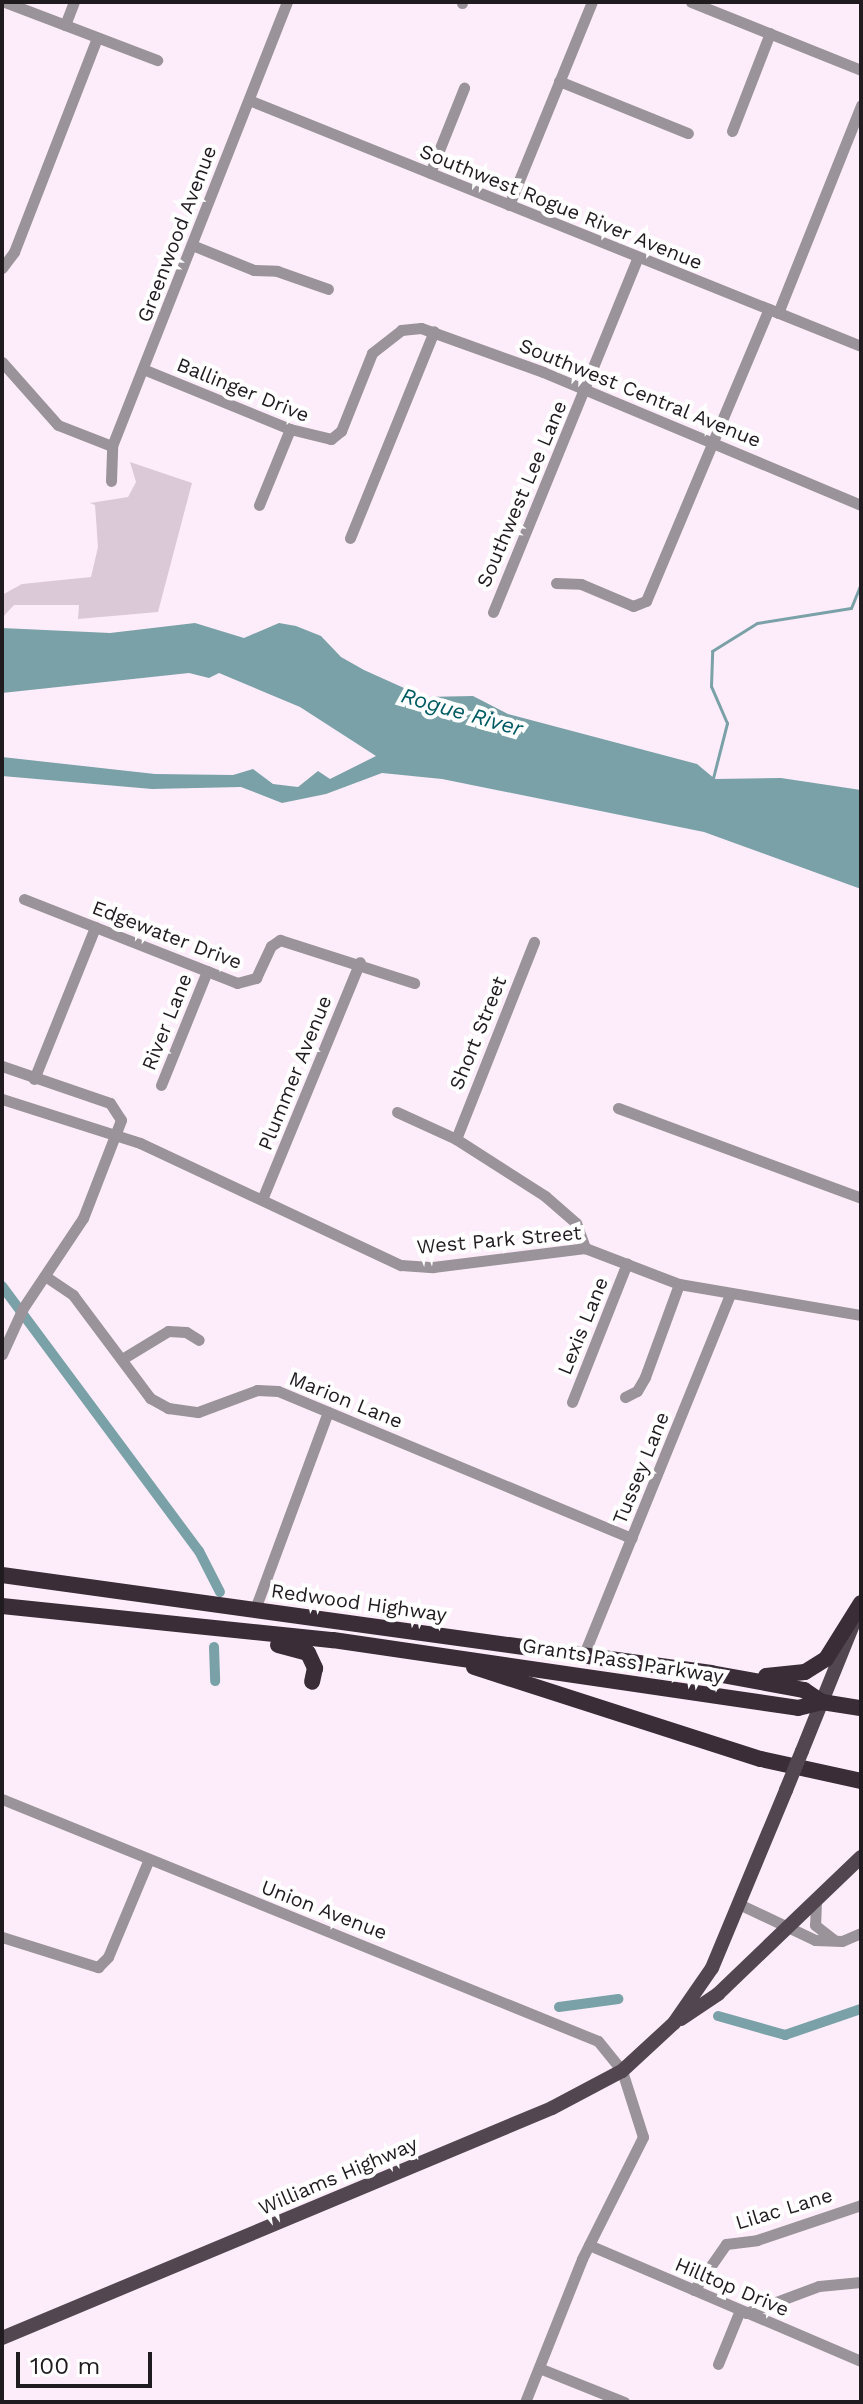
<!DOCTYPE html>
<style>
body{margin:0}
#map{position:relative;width:863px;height:2404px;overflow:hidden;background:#fdedfa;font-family:"Work Sans",sans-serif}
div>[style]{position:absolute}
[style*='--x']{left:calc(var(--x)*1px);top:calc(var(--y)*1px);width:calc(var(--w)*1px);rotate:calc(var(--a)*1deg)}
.green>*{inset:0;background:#dbc9d8}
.water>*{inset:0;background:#7aa1a7}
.stream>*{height:3px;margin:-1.5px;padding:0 1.5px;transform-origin:1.5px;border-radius:1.5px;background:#7aa1a7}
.canal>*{height:10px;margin:-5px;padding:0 5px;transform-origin:5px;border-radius:5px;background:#7aa1a7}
.minor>*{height:11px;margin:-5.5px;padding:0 5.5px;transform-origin:5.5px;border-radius:5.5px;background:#9a9399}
.major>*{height:14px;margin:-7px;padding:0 7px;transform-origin:7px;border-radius:7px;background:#524750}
.highway>*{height:16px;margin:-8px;padding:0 8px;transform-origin:8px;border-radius:8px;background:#3a2d38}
.major-bridge>*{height:14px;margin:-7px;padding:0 7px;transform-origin:7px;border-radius:7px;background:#524750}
span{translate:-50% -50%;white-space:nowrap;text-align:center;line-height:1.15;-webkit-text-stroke:8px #fff;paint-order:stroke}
.street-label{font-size:20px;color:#201b1f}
.water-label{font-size:22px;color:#015b64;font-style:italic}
.frame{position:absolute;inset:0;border:4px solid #201b1f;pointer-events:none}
.scale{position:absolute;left:16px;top:2352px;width:136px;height:36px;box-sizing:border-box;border:4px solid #201b1f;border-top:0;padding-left:10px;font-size:24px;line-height:28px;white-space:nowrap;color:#201b1f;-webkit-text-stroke:6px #fff;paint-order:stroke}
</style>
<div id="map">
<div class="green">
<div style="clip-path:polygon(130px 462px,192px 483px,158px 612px,78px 619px,79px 605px,14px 605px,2px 618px,2px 595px,22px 584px,91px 577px,98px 547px,95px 505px,90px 503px,128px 497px,136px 482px)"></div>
</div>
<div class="water">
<div style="clip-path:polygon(195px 623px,244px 638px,279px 623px,296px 626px,321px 636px,341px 657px,364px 670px,424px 697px,473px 696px,508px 714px,697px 764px,715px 779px,781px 778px,861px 790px,861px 889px,704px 832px,442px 779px,382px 773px,326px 794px,282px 803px,241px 787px,152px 789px,2px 776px,2px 757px,155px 774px,233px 775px,253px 769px,273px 784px,298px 787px,318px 771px,330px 779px,376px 756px,300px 707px,219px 673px,209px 678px,189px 673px,2px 693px,2px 628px,110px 633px)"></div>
</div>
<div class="stream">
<div style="--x:713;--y:778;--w:57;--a:-75.7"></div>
<div style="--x:727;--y:723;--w:40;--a:-113.4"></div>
<div style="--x:711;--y:686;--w:35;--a:-88"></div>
<div style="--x:712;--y:651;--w:53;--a:-31.9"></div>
<div style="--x:757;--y:623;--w:95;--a:-9.1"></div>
<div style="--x:851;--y:608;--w:27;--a:-68"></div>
</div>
<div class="canal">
<div style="--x:2;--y:1286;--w:330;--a:53.4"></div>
<div style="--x:199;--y:1551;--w:46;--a:62.9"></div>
<div style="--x:214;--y:1647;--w:34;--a:88"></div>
<div style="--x:559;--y:2007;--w:60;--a:-7.7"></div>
<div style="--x:718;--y:2016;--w:70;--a:15.8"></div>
<div style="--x:785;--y:2035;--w:80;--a:-18.9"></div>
</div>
<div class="minor">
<div style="--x:5;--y:2;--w:163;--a:20.9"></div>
<div style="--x:691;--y:2;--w:183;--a:21.8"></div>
<div style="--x:462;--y:3;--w:1;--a:-90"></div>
<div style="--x:65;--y:25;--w:25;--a:-69"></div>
<div style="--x:559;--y:81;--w:139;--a:22"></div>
<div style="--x:249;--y:100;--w:660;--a:21.9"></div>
<div style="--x:732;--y:131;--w:105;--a:-68.8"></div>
<div style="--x:430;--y:173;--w:92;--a:-68.2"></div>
<div style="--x:509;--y:205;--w:219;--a:-67.8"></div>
<div style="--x:192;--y:245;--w:67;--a:22"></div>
<div style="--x:254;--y:270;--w:23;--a:2"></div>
<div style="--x:277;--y:271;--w:54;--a:19.4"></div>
<div style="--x:2;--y:268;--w:20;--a:-53"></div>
<div style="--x:14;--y:252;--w:230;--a:-68.8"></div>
<div style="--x:778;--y:313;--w:224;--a:-68.2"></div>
<div style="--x:2;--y:362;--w:84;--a:48.4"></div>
<div style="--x:58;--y:425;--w:58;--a:21.3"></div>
<div style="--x:143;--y:369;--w:159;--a:22.2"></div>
<div style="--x:290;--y:429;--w:42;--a:13.7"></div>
<div style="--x:331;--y:439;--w:13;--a:-39"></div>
<div style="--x:341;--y:431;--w:84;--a:-68.3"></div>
<div style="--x:372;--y:353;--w:37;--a:-38"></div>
<div style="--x:401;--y:330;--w:20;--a:-6"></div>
<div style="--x:421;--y:328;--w:130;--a:19.8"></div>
<div style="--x:543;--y:372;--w:345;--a:22.7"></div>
<div style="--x:111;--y:481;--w:35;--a:-88"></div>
<div style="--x:112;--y:446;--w:477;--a:-68.5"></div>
<div style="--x:259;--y:505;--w:82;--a:-67.8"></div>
<div style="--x:350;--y:538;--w:223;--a:-67.9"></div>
<div style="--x:556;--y:583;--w:25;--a:2"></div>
<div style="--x:581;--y:584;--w:56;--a:22.9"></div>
<div style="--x:633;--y:606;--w:14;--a:-21"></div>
<div style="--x:646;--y:601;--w:317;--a:-67.2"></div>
<div style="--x:493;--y:612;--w:383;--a:-67.8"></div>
<div style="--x:24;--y:899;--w:229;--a:21.5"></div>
<div style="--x:237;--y:983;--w:20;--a:-15"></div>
<div style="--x:256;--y:978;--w:35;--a:-65"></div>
<div style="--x:271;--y:946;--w:11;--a:-34"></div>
<div style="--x:280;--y:940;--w:141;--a:17.8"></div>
<div style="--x:2;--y:1066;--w:114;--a:18.9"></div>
<div style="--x:110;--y:1103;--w:20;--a:57"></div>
<div style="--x:121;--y:1120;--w:105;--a:111.2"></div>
<div style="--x:83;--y:1218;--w:108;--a:123.7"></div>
<div style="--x:23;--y:1308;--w:51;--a:114.5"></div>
<div style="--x:34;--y:1079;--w:164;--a:-68.1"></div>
<div style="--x:161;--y:1085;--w:123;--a:-68"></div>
<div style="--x:2;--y:1099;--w:145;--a:17.7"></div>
<div style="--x:140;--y:1143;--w:288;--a:25.1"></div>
<div style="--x:401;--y:1265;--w:32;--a:4"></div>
<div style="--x:433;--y:1267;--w:153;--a:-7.1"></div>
<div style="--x:585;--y:1248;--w:101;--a:21"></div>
<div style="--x:679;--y:1284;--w:185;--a:9.7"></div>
<div style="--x:618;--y:1108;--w:259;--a:20.3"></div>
<div style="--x:397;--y:1112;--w:65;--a:24.6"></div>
<div style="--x:456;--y:1139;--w:106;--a:32.6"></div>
<div style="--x:545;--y:1196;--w:41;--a:41.1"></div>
<div style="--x:576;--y:1223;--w:27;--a:70"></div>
<div style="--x:456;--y:1139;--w:212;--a:-68.4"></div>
<div style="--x:263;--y:1197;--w:254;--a:-67.6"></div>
<div style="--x:45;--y:1276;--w:34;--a:34"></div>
<div style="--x:73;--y:1295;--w:129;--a:53.2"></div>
<div style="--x:150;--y:1398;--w:21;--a:29"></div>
<div style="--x:168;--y:1408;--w:30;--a:8"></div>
<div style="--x:198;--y:1412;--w:63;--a:-20.4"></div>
<div style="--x:257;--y:1390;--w:21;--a:3"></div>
<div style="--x:278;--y:1391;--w:383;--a:22.6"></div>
<div style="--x:122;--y:1359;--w:54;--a:-31.3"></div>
<div style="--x:168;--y:1331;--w:18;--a:3"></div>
<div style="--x:186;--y:1332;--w:15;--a:32"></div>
<div style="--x:625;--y:1397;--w:13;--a:-27"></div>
<div style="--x:637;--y:1391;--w:16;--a:-60"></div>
<div style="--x:645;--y:1377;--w:99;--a:-69.9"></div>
<div style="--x:572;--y:1402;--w:149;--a:-68.4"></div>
<div style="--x:255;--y:1609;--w:210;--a:-69.7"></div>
<div style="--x:584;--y:1654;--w:388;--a:-67.9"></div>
<div style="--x:2;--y:1799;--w:643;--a:22.1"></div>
<div style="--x:598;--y:2041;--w:38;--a:51"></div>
<div style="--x:622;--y:2071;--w:69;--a:72.3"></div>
<div style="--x:643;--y:2137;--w:136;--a:116.6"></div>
<div style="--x:582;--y:2259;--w:154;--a:111.7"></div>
<div style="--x:816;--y:1900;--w:25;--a:92"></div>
<div style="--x:815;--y:1925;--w:24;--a:38"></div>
<div style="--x:741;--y:1905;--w:82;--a:25.3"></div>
<div style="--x:815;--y:1940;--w:27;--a:2"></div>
<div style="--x:842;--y:1941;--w:21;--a:-23"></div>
<div style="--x:2;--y:1937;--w:101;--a:17.4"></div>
<div style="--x:98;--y:1967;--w:14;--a:-45"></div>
<div style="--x:108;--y:1957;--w:106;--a:-67.3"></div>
<div style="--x:589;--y:2245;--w:296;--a:23.1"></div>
<div style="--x:694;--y:2290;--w:56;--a:-55.2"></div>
<div style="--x:726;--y:2244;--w:31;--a:-7"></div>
<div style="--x:757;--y:2240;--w:110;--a:-18.6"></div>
<div style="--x:746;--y:2313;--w:78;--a:-20.3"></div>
<div style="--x:819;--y:2286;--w:42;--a:-5.4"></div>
<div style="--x:718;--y:2364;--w:58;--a:-67.8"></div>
<div style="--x:539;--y:2368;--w:92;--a:21.8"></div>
</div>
<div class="major">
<div style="--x:802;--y:1751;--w:136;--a:-68"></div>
<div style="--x:681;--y:2019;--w:45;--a:-34"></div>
<div style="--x:718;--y:1994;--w:198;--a:-43.8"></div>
<div style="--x:2;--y:2338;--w:596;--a:-22.69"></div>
<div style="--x:552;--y:2108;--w:79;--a:-27.9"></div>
<div style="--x:622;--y:2071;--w:71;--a:-42.7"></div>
<div style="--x:674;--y:2023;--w:67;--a:-55.4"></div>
<div style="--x:712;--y:1968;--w:193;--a:-67.4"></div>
</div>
<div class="highway">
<div style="--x:2;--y:1575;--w:716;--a:7.87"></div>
<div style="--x:711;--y:1673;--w:95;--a:10.4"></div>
<div style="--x:804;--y:1690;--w:22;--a:34"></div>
<div style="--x:2;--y:1606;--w:333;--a:5.9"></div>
<div style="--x:333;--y:1640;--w:470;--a:8.3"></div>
<div style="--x:798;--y:1708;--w:25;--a:-14"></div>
<div style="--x:822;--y:1702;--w:39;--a:9"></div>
<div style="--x:278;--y:1645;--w:31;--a:15"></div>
<div style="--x:308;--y:1653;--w:17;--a:65"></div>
<div style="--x:315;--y:1668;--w:14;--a:102"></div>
<div style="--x:474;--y:1667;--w:301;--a:17.8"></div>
<div style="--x:761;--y:1759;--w:102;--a:12.4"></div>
<div style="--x:766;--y:1676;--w:39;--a:-6"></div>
<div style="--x:805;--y:1672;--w:25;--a:-32"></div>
<div style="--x:826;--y:1659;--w:66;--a:-58"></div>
</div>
<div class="major-bridge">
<div style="--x:786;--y:1790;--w:42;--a:-67.7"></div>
</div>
<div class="street-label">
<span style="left:561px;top:207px;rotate:22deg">Southwest Rogue River Avenue</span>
<span style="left:177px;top:234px;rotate:-69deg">Greenwood Avenue</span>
<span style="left:243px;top:390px;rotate:22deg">Ballinger Drive</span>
<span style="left:640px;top:393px;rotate:22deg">Southwest Central Avenue</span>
<span style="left:522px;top:494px;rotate:-67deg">Southwest Lee Lane</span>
<span style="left:167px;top:935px;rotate:21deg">Edgewater Drive</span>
<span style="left:167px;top:1022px;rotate:-68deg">River Lane</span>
<span style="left:478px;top:1033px;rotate:-68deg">Short Street</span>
<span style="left:295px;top:1073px;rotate:-68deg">Plummer Avenue</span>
<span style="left:499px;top:1240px;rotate:-5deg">West Park Street</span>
<span style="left:583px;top:1326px;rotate:-68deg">Lexis Lane</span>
<span style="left:346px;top:1400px;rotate:22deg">Marion Lane</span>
<span style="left:641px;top:1468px;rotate:-68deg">Tussey Lane</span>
<span style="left:359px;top:1603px;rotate:8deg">Redwood Highway</span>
<span style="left:623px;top:1661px;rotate:9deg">Grants Pass Parkway</span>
<span style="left:324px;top:1910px;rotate:21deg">Union Avenue</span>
<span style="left:338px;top:2176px;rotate:-23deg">Williams Highway</span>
<span style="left:784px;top:2209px;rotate:-17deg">Lilac Lane</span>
<span style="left:732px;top:2287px;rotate:23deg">Hilltop Drive</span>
</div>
<div class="water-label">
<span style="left:462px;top:712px;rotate:16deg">Rogue River</span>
</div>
<div class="frame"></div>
<div class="scale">100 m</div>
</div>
